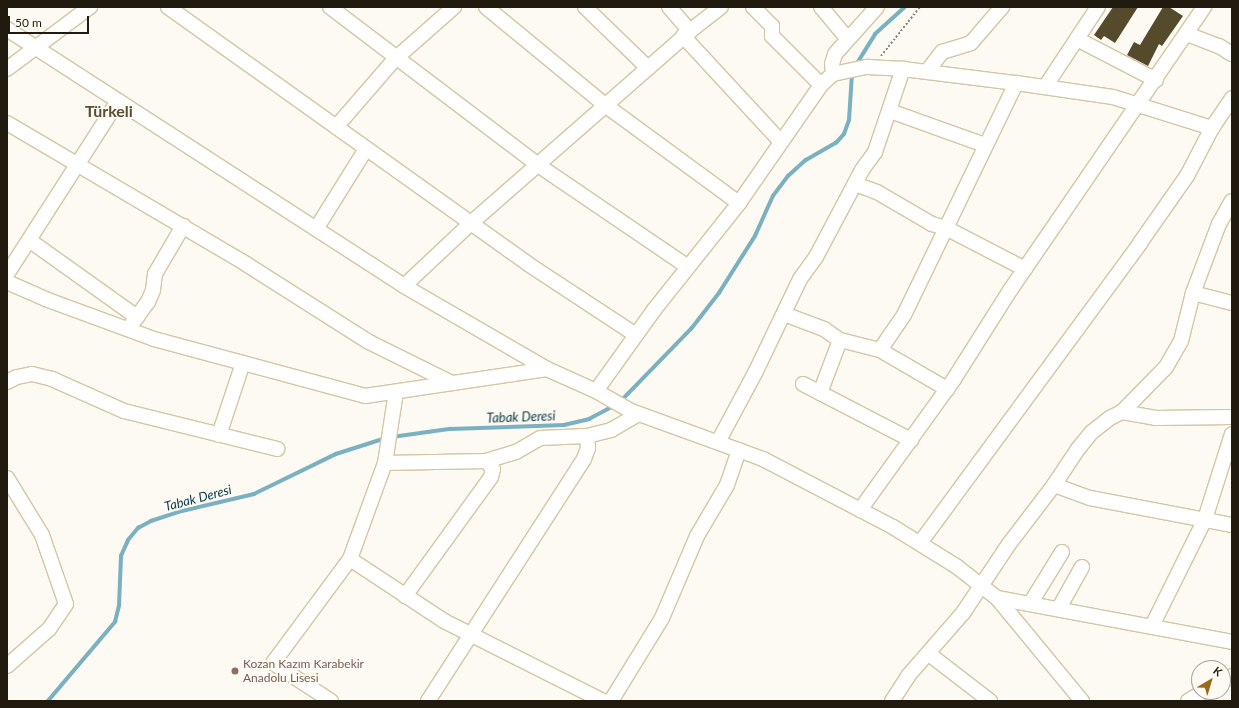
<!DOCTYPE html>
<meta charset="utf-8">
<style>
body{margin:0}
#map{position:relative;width:1239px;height:708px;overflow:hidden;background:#fdfaf3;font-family:Lato,sans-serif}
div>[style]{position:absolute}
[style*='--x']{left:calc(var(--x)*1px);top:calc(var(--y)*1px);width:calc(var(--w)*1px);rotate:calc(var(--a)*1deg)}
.stream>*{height:3.5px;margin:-1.75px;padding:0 1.75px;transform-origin:1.75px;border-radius:1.75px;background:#7ab1c1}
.building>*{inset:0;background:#564a2c}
.path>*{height:2px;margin-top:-1px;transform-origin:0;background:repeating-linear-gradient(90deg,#89857a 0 2px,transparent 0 4px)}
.roads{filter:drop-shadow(1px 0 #d4c6a5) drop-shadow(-1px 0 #d4c6a5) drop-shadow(0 1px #d4c6a5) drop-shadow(0 -1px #d4c6a5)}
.minor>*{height:14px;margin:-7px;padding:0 7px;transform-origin:7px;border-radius:7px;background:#fff}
.dots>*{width:11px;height:11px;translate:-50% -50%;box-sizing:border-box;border:2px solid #fdfaf3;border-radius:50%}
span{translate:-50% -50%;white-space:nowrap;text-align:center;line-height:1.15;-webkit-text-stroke:4px #fdfaf3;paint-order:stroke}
.education-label{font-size:12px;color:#785e54}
.left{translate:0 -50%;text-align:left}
.water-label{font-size:13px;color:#053a46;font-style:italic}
.district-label{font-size:16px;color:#5a4e30;font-weight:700}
.frame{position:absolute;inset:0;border:8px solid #201b0e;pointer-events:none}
.north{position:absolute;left:1191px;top:660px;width:40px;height:40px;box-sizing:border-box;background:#fdfaf3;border:1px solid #a5a197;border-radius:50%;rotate:38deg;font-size:11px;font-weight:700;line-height:16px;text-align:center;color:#201b0e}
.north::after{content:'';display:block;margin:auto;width:14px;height:18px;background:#976b19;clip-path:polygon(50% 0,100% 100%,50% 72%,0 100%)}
.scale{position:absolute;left:8px;top:16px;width:81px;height:18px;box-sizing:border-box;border:2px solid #201b0e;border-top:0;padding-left:5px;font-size:12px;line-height:14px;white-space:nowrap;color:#201b0e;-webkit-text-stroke:3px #fdfaf3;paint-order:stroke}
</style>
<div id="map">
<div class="stream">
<div style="--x:856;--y:65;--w:36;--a:-58"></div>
<div style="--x:875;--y:34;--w:40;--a:-42"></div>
<div style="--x:620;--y:402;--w:102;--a:-45.8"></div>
<div style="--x:691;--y:329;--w:46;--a:-52.1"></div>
<div style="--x:719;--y:293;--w:67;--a:-57.7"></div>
<div style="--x:755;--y:236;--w:44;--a:-65.8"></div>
<div style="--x:773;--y:196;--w:25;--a:-53"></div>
<div style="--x:788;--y:176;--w:24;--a:-42"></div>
<div style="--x:806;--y:160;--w:34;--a:-30"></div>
<div style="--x:836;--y:143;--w:12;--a:-48"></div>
<div style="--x:844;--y:134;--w:15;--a:-70"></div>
<div style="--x:849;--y:120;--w:46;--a:-86.3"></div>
<div style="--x:392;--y:437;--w:59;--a:-7.9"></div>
<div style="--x:450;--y:429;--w:114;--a:-2"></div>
<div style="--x:564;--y:425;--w:26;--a:-13"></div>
<div style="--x:589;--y:419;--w:30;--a:-28"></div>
<div style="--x:48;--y:701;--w:104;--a:-49.7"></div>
<div style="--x:115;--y:622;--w:16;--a:-76"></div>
<div style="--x:119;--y:606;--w:50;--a:-87.7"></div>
<div style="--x:121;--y:556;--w:17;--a:-66"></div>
<div style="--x:128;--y:540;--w:16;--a:-50"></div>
<div style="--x:138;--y:528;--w:15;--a:-28"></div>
<div style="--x:151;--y:521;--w:28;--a:-18"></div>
<div style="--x:178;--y:512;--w:78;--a:-13.3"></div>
<div style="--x:254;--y:494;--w:91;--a:-26"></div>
<div style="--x:336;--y:454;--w:52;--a:-17.7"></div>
</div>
<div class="building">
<div style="clip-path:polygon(1113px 7px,1138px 7px,1115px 43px,1104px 36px,1101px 40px,1094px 35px)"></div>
<div style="clip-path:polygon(1163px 7px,1169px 7px,1183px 16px,1162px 46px,1159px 44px,1148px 66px,1127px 55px,1134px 42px,1140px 45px)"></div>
</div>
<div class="path">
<div style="--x:881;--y:56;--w:63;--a:-51.5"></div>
</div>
<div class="roads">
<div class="minor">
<div style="--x:168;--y:7;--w:442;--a:35.5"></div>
<div style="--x:528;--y:264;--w:129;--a:33.3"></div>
<div style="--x:330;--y:7;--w:261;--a:37.2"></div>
<div style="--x:538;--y:165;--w:181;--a:34.2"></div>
<div style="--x:486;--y:7;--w:154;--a:39.5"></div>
<div style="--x:605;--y:105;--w:166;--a:36.2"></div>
<div style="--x:585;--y:7;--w:88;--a:44.1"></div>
<div style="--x:669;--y:7;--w:32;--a:49"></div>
<div style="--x:753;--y:7;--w:27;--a:45"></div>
<div style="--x:772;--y:26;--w:10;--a:90"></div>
<div style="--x:772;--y:36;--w:69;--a:45"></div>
<div style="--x:821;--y:7;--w:40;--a:50"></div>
<div style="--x:7;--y:29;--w:473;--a:32.9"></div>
<div style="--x:404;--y:286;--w:165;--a:30.1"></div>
<div style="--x:547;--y:369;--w:54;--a:24.2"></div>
<div style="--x:596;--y:391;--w:40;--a:29.7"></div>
<div style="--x:631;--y:411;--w:140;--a:20"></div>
<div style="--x:763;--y:459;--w:147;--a:27.6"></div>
<div style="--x:893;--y:527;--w:74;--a:31.8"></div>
<div style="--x:956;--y:566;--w:52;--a:38"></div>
<div style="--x:997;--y:598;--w:134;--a:50.5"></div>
<div style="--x:1187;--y:34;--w:34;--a:21"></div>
<div style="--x:1219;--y:46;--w:15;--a:32"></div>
<div style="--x:683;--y:36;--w:144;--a:47.2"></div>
<div style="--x:1077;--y:39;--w:89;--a:27.4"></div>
<div style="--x:7;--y:69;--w:104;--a:-36.8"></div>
<div style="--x:928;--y:70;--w:23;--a:-52"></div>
<div style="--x:942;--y:52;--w:30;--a:-17"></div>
<div style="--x:971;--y:43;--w:48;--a:-49.3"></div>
<div style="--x:833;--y:74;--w:10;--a:-96"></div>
<div style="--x:832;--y:64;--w:10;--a:-73"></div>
<div style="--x:835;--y:54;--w:63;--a:-48.2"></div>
<div style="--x:1045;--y:87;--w:96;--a:-56.5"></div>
<div style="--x:890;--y:111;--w:101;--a:19.7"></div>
<div style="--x:7;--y:123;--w:277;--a:30.5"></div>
<div style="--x:246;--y:264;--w:146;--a:32.4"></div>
<div style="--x:369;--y:342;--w:93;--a:26.3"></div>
<div style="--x:336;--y:127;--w:90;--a:-49.1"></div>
<div style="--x:395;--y:59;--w:79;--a:-41.4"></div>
<div style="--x:855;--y:184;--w:23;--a:20"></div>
<div style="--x:877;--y:192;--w:64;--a:30.2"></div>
<div style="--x:932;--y:224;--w:15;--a:16"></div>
<div style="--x:946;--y:228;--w:89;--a:27.4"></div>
<div style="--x:316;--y:229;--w:94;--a:-58"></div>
<div style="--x:29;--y:240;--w:133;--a:35.5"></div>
<div style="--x:7;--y:274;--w:206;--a:-57.3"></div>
<div style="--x:7;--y:282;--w:45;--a:23.7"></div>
<div style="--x:48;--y:300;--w:113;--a:20.2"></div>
<div style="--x:154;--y:339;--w:219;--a:15.1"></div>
<div style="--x:365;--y:396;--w:184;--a:-8.4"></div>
<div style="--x:404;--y:286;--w:92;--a:-43.2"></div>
<div style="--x:471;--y:223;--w:291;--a:-41.2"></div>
<div style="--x:690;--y:31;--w:39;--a:-38"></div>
<div style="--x:1193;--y:293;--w:40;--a:14.4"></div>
<div style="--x:784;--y:314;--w:43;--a:20.6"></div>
<div style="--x:824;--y:329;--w:19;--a:35"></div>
<div style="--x:840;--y:340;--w:41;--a:14"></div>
<div style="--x:880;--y:350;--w:78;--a:30.2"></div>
<div style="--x:131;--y:325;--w:29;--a:-54"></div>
<div style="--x:148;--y:302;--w:13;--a:-67"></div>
<div style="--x:153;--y:290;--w:16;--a:-83"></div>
<div style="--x:155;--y:274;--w:56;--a:-59.7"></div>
<div style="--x:880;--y:350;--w:42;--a:-55.6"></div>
<div style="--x:904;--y:315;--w:258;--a:-64.2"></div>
<div style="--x:7;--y:382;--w:11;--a:-27"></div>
<div style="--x:17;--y:377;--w:15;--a:-11"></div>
<div style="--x:32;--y:374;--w:21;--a:14"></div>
<div style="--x:52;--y:379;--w:79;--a:24"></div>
<div style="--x:124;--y:411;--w:158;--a:13.9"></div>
<div style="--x:803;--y:384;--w:122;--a:27.4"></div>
<div style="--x:596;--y:391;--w:100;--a:-54.4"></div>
<div style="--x:654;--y:310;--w:137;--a:-51.5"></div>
<div style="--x:739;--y:203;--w:144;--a:-55.2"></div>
<div style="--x:821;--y:85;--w:16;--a:-43"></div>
<div style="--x:833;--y:74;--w:35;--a:-12"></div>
<div style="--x:867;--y:67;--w:36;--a:3"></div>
<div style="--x:903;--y:69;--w:114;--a:7.1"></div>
<div style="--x:1016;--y:83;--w:98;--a:8.2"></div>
<div style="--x:1113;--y:97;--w:104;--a:17.4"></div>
<div style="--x:1212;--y:128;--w:36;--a:-56"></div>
<div style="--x:820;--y:393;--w:57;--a:-69.3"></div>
<div style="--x:1122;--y:412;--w:34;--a:10"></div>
<div style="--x:1155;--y:418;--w:77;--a:-0.7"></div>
<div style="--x:219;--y:435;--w:76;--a:-71.6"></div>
<div style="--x:718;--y:442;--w:81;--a:-61.8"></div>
<div style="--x:756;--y:371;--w:102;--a:-64.4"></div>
<div style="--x:800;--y:279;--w:27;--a:-54"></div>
<div style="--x:816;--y:257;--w:98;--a:-62.1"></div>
<div style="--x:862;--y:170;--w:22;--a:-54"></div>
<div style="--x:875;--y:152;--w:88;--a:-71.4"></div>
<div style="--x:385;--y:463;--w:101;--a:-1.1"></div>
<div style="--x:486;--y:461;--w:31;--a:-17"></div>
<div style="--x:516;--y:452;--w:28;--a:-30"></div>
<div style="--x:540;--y:438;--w:47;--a:-2.4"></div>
<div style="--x:587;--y:436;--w:25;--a:-14"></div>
<div style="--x:611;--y:430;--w:32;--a:-30"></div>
<div style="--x:7;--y:478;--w:67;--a:58.4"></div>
<div style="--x:42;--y:535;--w:73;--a:70.8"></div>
<div style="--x:66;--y:604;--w:30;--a:124"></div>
<div style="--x:49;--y:629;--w:56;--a:138.6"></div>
<div style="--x:1054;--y:485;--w:38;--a:20"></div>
<div style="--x:1090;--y:498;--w:145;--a:10.8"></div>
<div style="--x:860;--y:510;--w:161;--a:-54.3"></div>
<div style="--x:954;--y:379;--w:107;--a:-57.7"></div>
<div style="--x:1011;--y:289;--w:342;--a:-55.6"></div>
<div style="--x:920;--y:543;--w:372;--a:-53.7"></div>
<div style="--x:1140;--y:243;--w:82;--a:-55"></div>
<div style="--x:1187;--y:176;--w:54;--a:-62.5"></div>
<div style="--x:350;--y:559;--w:113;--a:33.4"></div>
<div style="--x:444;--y:621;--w:178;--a:26.7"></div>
<div style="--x:405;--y:596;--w:147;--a:-54.1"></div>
<div style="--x:491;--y:477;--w:8;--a:-76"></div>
<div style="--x:493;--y:469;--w:11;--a:-131"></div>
<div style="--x:997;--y:598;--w:239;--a:10.6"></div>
<div style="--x:1030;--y:604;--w:61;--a:-58.4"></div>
<div style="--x:1059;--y:608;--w:47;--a:-60.7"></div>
<div style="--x:1152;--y:626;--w:119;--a:-63.6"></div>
<div style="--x:1205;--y:519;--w:89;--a:-72.4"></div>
<div style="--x:929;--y:654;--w:77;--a:37.6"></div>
<div style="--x:1223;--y:681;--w:10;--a:-29"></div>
<div style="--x:331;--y:701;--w:69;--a:-146.8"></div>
<div style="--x:273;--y:663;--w:129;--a:-53.5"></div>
<div style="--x:350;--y:559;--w:102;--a:-70"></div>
<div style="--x:385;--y:463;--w:72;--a:-81.2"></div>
<div style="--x:428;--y:701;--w:288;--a:-57.2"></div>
<div style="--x:584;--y:459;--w:12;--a:-70"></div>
<div style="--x:588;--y:448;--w:12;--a:-95"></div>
<div style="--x:611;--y:701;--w:97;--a:-58.4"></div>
<div style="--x:662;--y:618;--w:89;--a:-66.9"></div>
<div style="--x:697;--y:536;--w:59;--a:-59.5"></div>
<div style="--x:727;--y:485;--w:37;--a:-71"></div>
<div style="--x:892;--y:701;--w:30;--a:-57"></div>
<div style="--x:908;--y:676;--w:84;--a:-48.9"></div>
<div style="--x:963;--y:613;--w:83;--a:-56.3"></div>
<div style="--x:1009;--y:544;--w:74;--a:-52.7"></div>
<div style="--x:1054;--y:485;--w:43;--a:-56.3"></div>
<div style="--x:1078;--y:449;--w:22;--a:-51"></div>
<div style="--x:1092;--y:432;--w:23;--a:-38"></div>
<div style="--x:1110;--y:418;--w:13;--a:-27"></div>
<div style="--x:1122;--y:412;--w:63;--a:-45.6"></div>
<div style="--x:1166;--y:367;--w:30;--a:-60"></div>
<div style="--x:1181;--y:341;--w:49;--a:-76"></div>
<div style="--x:1193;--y:293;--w:74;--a:-69.4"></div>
<div style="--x:1219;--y:224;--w:26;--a:-61"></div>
<div style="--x:1188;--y:701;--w:17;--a:-31"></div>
</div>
</div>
<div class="dots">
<div style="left:235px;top:671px;background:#8d6e63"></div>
</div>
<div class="education-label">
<span class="left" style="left:243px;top:671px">Kozan Kazım Karabekir<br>Anadolu Lisesi</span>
</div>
<div class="water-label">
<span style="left:521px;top:417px;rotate:-2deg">Tabak Deresi</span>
<span style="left:198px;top:498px;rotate:-15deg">Tabak Deresi</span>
</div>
<div class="district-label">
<span style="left:109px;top:111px">Türkeli</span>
</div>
<div class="frame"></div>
<div class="north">K</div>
<div class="scale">50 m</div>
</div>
